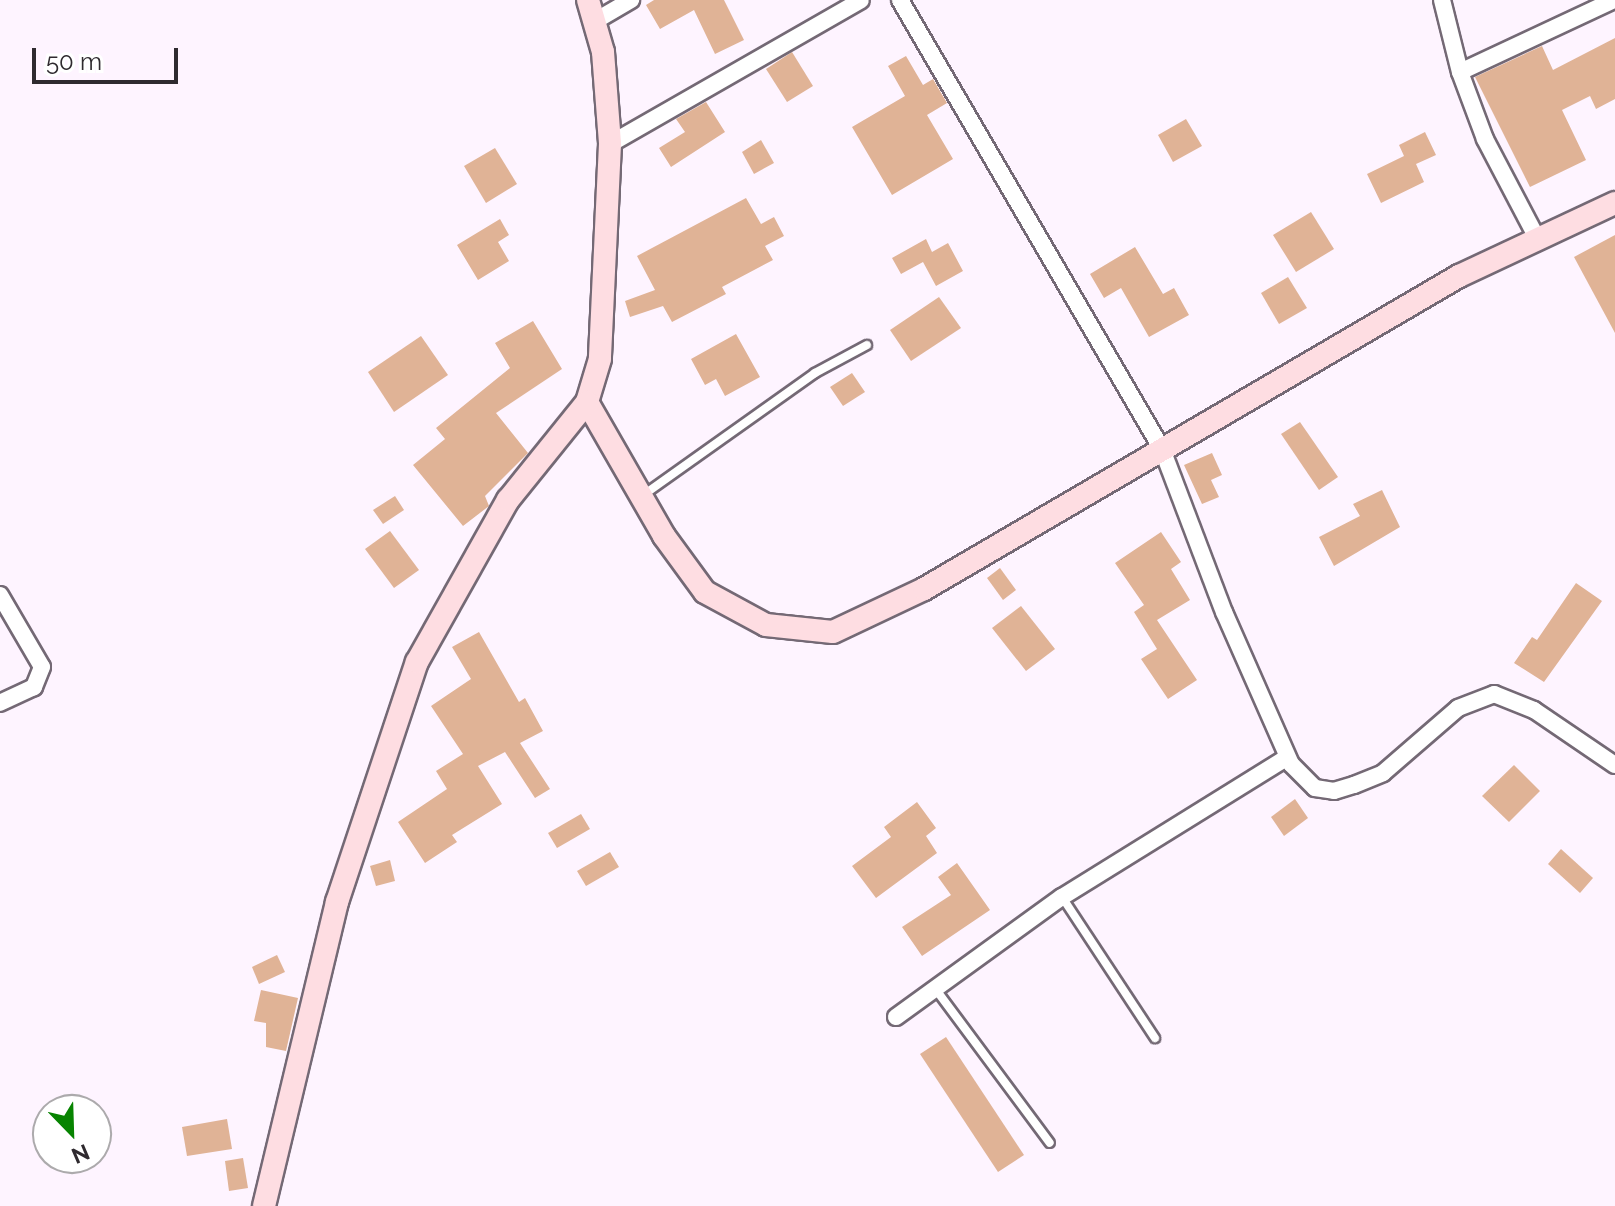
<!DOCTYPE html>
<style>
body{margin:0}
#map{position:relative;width:1615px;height:1206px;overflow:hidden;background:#fef4ff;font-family:Raleway,sans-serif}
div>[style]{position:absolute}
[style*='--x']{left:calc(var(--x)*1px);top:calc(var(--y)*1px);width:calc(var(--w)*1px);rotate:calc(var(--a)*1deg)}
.building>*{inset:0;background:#e0b396}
.roads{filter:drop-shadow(2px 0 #746975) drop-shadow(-2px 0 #746975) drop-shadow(0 2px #746975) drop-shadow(0 -2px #746975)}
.lane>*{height:8px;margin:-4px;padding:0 4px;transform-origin:4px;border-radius:4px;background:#fff}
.street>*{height:16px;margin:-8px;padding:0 8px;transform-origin:8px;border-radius:8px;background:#fff}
.secondary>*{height:22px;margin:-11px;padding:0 11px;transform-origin:11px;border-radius:11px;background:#fedde2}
span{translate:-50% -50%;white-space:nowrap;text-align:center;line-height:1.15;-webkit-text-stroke:6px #fff;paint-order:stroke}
.north{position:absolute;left:32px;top:1094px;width:80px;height:80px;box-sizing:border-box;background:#fff;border:2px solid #acaaac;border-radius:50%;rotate:157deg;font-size:22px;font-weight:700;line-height:32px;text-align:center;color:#2f2a2f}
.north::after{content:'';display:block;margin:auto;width:28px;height:36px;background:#078401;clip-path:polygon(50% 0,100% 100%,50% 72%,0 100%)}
.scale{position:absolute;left:32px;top:48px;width:146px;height:36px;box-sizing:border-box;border:4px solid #2f2a2f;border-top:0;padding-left:10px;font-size:24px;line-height:28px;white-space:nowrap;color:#2f2a2f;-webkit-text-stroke:6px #fff;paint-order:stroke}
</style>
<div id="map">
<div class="building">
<div style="clip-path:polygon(654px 0,724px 0,744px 40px,715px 54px,694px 10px,660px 29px,646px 5px)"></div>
<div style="clip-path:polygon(1615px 38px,1615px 99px,1596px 109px,1590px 96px,1562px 110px,1586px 160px,1530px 187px,1475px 77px,1542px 46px,1553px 70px)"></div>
<div style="clip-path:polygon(792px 52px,813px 86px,787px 102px,766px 69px)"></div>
<div style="clip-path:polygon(906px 56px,923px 85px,933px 79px,947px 103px,927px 115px,953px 159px,892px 195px,852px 127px,905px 96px,888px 66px)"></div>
<div style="clip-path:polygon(706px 102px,725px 132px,671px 167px,659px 148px,685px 132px,676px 119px)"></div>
<div style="clip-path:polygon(1186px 119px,1202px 146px,1173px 162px,1158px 135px)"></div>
<div style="clip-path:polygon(1425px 132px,1436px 155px,1416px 164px,1424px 182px,1381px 203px,1367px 174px,1404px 156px,1399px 145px)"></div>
<div style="clip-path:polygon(761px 140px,774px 163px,754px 174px,742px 152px)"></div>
<div style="clip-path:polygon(495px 148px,517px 184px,486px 203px,464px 166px)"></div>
<div style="clip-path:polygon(746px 198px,761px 224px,774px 217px,784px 236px,765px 246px,773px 260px,722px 287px,726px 294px,672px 322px,663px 306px,630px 317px,625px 301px,655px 290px,637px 256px)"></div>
<div style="clip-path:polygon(1311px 212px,1334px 249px,1296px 272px,1273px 235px)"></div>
<div style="clip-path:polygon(500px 219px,509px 235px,498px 242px,509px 261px,478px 280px,457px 245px)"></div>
<div style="clip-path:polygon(1615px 235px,1615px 333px,1574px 257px)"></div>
<div style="clip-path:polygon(926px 239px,932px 252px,948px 243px,963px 271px,936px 286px,923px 262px,901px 274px,892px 258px)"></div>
<div style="clip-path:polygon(1135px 247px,1163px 294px,1174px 288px,1189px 315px,1149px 337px,1121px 288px,1104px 298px,1090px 274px)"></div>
<div style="clip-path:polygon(1288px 277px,1307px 308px,1279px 324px,1261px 293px)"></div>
<div style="clip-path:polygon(939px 297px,961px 328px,911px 361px,890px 330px)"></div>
<div style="clip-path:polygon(533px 321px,562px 369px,496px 413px,528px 453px,485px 496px,489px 506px,463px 526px,413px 465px,445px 439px,436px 428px,510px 368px,495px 343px)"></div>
<div style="clip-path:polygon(736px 334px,760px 377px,725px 396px,716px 379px,705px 385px,691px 359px)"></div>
<div style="clip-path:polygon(421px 336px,448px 375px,394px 412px,368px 372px)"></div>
<div style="clip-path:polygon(852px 373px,865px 392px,843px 406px,830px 387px)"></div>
<div style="clip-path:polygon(1300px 422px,1338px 477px,1319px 490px,1281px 434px)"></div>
<div style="clip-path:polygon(1212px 453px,1222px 475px,1211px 480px,1219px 497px,1202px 504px,1184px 465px)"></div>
<div style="clip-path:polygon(1382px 490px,1400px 527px,1334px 566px,1319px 537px,1360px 516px,1353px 504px)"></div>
<div style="clip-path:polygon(395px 496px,404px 510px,383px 524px,373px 510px)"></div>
<div style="clip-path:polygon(390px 531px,419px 570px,394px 588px,365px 549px)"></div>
<div style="clip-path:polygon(1161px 532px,1181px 562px,1171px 569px,1190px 600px,1157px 620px,1197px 680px,1168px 699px,1141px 659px,1157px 649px,1134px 612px,1144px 605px,1115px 563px)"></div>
<div style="clip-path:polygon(1000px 568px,1016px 590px,1003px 600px,987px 578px)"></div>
<div style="clip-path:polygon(1576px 583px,1602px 601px,1544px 682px,1514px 663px,1532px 637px,1537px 640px)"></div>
<div style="clip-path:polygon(1021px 606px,1055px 649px,1026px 671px,992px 628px)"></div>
<div style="clip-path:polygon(479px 632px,519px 702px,525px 698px,543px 731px,520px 743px,550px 789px,535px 798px,505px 752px,478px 766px,502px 804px,452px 835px,457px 842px,425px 863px,398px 822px,447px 789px,436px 771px,463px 754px,431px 706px,471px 679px,452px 647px)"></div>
<div style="clip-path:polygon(1514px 765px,1540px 791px,1509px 822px,1482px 796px)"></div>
<div style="clip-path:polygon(1295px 799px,1308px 818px,1284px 836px,1271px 817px)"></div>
<div style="clip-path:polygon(917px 802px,936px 828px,926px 836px,937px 853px,876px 898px,852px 866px,891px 837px,884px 827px)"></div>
<div style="clip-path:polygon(581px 814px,590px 829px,557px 848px,548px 833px)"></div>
<div style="clip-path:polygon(1561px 849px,1593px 878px,1580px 893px,1548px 864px)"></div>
<div style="clip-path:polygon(610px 852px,619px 867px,586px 886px,577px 871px)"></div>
<div style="clip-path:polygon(390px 860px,395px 881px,376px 886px,370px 866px)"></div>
<div style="clip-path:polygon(957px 863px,990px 910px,922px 956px,902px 927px,951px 895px,938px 877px)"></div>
<div style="clip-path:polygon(277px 955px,285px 972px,259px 984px,252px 967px)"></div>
<div style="clip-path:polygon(261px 990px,298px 998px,286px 1051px,266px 1047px,266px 1023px,254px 1021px)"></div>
<div style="clip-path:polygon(946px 1037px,1024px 1155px,998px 1172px,920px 1054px)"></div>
<div style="clip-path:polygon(227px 1119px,232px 1149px,187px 1156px,182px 1127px)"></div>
<div style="clip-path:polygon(243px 1158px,248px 1188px,229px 1191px,225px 1161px)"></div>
</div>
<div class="roads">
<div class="lane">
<div style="--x:642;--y:496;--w:212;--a:-35.4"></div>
<div style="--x:815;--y:373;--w:59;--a:-28.3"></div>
<div style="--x:1062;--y:897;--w:169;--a:56.6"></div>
<div style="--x:934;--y:987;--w:194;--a:53.4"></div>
</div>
<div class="street">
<div style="--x:900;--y:0;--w:520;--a:59.74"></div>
<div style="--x:1162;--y:449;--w:174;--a:69.2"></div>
<div style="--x:1224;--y:612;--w:166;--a:66.2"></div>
<div style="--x:1291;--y:764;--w:34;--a:45"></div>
<div style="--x:1315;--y:788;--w:19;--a:9"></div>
<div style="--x:1334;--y:791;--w:21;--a:-17"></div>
<div style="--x:1354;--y:785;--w:31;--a:-22"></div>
<div style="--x:1383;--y:773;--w:99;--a:-40.9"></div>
<div style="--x:1458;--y:708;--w:39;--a:-21"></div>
<div style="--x:1494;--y:694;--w:43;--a:21.8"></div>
<div style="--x:1534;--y:710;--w:98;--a:34.2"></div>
<div style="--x:1442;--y:0;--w:74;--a:76"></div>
<div style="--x:1460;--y:72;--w:72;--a:69.5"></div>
<div style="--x:1485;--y:139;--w:114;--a:62.3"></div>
<div style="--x:595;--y:21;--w:42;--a:-30.3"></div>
<div style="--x:1460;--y:72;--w:170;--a:-25.1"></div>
<div style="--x:610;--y:144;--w:289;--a:-29.8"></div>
<div style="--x:0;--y:595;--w:83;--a:59.7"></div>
<div style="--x:42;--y:667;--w:22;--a:112"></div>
<div style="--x:34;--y:687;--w:38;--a:155"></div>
<div style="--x:896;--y:1017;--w:205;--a:-35.9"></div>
<div style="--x:1062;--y:897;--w:264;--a:-31.8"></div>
</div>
<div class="secondary">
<div style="--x:588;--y:0;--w:54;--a:73.9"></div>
<div style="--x:603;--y:52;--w:92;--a:85.6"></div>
<div style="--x:610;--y:144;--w:215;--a:92.7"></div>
<div style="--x:600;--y:359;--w:45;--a:106.8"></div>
<div style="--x:587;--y:402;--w:155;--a:60.1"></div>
<div style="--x:664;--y:536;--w:69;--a:53.8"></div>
<div style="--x:705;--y:592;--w:69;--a:28.4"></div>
<div style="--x:766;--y:625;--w:67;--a:6"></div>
<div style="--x:833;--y:632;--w:101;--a:-25.3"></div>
<div style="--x:924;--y:589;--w:620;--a:-30.33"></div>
<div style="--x:1459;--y:276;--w:172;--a:-25.1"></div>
<div style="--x:264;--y:1206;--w:313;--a:-76.5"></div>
<div style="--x:337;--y:902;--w:253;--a:-71.6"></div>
<div style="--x:417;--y:662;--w:186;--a:-60.7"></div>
<div style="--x:508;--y:500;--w:126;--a:-51.1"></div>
</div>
</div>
<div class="north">N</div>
<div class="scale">50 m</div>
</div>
